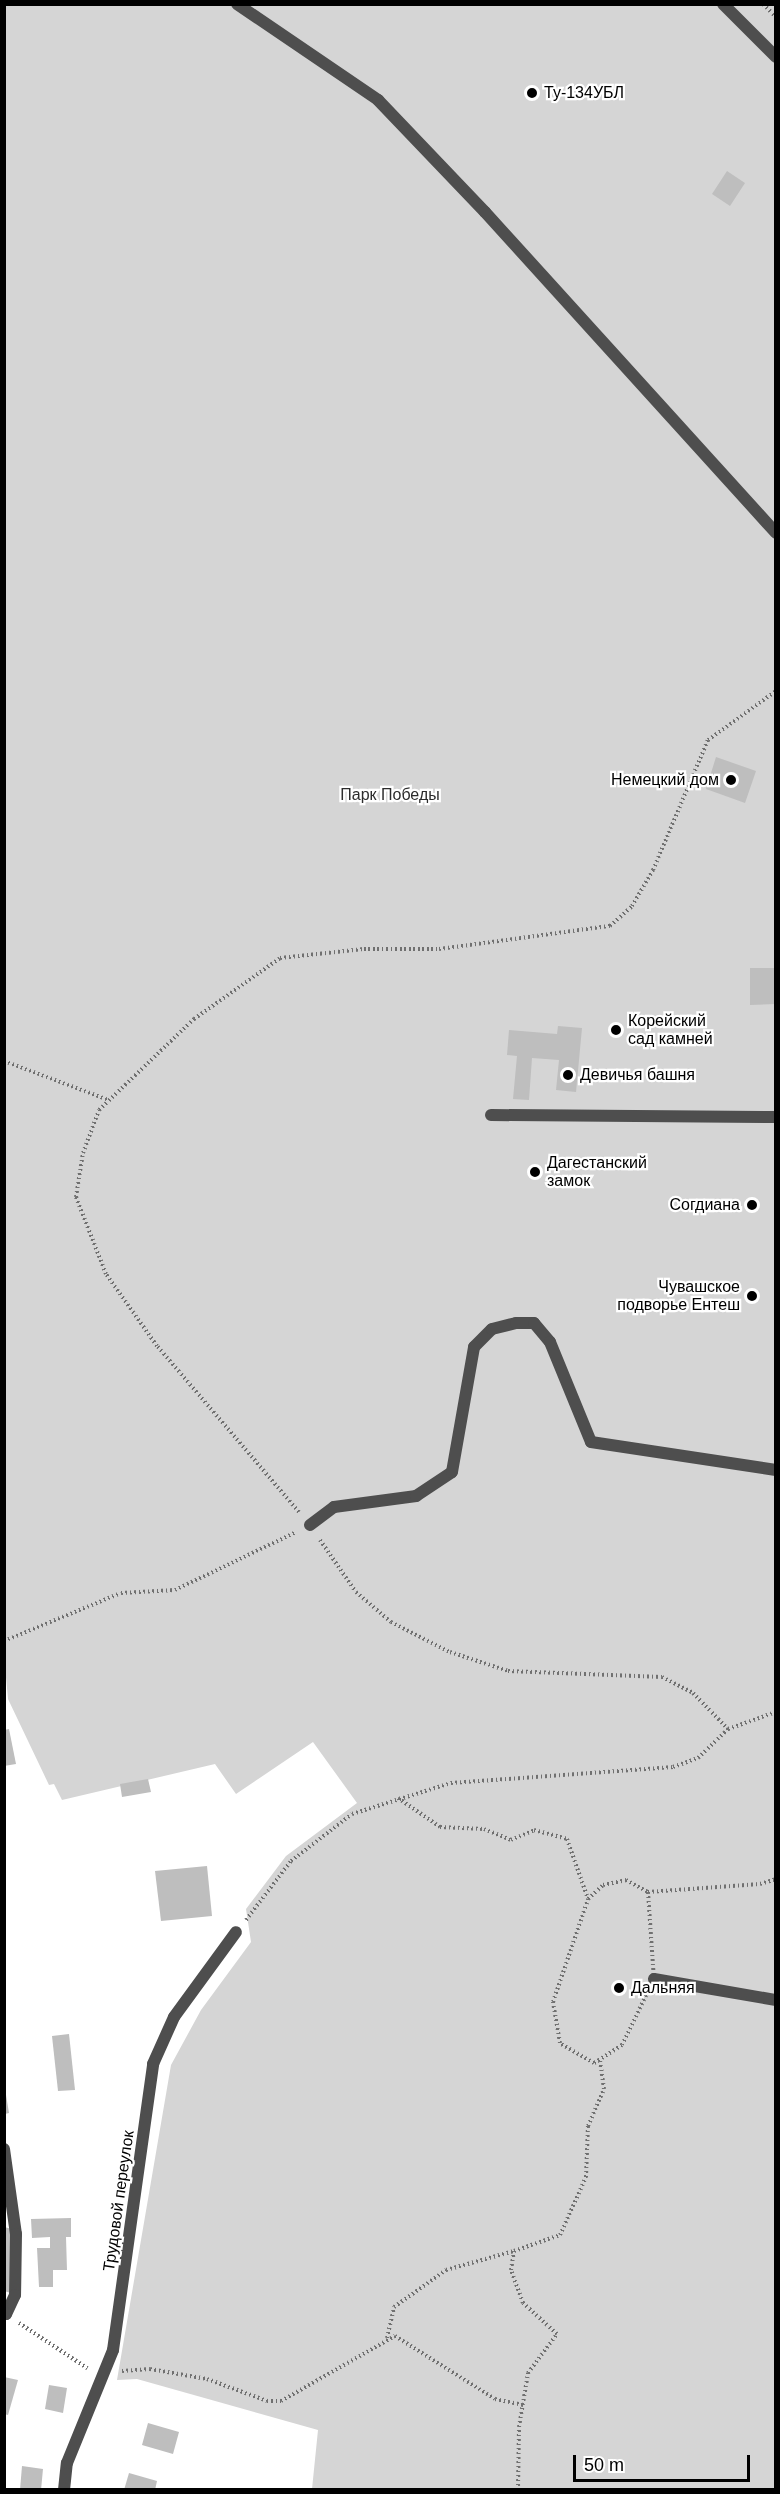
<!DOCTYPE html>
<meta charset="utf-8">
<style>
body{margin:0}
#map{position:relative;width:780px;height:2494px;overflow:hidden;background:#fff;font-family:Helvetica,sans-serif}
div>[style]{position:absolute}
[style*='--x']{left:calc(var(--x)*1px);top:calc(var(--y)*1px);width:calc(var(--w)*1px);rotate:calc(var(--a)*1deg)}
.green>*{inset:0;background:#d5d5d5}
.building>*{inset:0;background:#bebebe}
.path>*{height:4px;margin-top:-2px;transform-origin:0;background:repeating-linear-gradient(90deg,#707070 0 1.5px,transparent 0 4.5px)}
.service>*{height:12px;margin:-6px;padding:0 6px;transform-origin:6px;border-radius:6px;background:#4e4e4e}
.minor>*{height:12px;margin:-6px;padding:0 6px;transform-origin:6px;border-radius:6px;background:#4e4e4e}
.dots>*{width:16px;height:16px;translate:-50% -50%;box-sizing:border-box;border:3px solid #fff;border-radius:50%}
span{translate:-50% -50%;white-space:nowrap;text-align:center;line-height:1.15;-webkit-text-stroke:4.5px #fff;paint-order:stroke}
.poi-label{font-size:16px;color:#000}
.left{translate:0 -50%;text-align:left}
.right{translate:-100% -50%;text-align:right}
.park-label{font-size:16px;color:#2c2c2c}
.street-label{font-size:16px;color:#000}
.frame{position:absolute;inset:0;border:6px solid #000;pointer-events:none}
.scale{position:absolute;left:573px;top:2455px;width:177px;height:27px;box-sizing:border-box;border:3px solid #000;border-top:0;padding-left:8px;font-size:18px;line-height:21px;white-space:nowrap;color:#000;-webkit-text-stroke:4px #fff;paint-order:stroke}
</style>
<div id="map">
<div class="green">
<div style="clip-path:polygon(4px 5px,775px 5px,775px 2489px,312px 2489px,318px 2430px,137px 2379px,117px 2380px,171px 2065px,201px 2010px,251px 1942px,246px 1909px,286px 1856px,357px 1803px,313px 1742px,236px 1794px,215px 1764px,62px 1800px,54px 1784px,49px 1785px,8px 1699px,4px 1655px)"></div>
</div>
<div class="building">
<div style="clip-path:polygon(727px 171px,745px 183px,730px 206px,712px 194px)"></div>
<div style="clip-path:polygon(716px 757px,756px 771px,745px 803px,706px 789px)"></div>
<div style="clip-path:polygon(750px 968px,776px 968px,776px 1004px,750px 1005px)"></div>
<div style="clip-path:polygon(558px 1026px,582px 1028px,576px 1092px,556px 1090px,559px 1060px,532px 1058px,529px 1100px,513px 1099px,517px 1056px,507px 1055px,509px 1030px,557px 1034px)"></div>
<div style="clip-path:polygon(9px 1729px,16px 1764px,4px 1766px,4px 1730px)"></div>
<div style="clip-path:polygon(148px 1779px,151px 1792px,122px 1797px,120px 1784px)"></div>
<div style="clip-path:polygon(207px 1866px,212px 1916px,161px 1921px,155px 1871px)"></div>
<div style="clip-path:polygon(69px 2034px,75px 2090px,58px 2091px,52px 2036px)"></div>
<div style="clip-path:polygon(5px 2089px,9px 2113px,5px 2114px)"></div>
<div style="clip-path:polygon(71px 2218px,71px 2237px,66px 2237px,67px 2270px,53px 2270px,53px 2287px,39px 2287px,37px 2248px,50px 2248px,50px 2237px,32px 2238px,31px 2219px)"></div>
<div style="clip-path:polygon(4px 2227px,12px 2229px,11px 2293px,4px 2291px)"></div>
<div style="clip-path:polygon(4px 2377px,18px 2380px,8px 2415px,4px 2414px)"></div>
<div style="clip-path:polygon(49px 2385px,67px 2388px,63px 2413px,45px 2409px)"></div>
<div style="clip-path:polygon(148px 2423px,179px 2432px,173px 2454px,142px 2445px)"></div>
<div style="clip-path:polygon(22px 2466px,43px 2469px,41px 2490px,20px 2490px)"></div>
<div style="clip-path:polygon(129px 2473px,157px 2481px,155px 2490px,124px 2490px)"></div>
</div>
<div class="path">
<div style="--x:763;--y:4;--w:18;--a:45"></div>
<div style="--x:4;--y:1061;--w:112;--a:20.4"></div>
<div style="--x:299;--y:1512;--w:218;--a:-130.5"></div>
<div style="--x:157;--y:1346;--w:88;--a:-125.3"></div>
<div style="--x:106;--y:1274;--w:83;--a:-111.3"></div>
<div style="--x:76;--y:1197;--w:45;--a:-81"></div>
<div style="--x:83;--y:1153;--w:46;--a:-69.6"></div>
<div style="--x:99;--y:1110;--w:132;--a:-43.8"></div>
<div style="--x:194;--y:1019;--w:105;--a:-35.3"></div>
<div style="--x:280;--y:958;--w:84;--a:-6.1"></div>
<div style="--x:364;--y:949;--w:75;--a:0"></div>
<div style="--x:439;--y:949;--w:173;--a:-7.7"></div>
<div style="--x:610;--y:926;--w:30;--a:-42"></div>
<div style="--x:632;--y:906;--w:42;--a:-59.7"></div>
<div style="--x:653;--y:870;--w:141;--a:-67.1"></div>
<div style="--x:708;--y:740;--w:84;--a:-35.8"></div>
<div style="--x:320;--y:1540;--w:63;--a:55.3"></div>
<div style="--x:356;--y:1592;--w:46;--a:40.6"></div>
<div style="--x:391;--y:1622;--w:66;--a:27"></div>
<div style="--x:450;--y:1652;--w:61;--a:18.1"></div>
<div style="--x:508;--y:1671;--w:154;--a:2.2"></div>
<div style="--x:662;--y:1677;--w:35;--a:27"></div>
<div style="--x:693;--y:1693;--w:50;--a:45.8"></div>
<div style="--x:4;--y:1641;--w:126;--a:-22.3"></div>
<div style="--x:121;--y:1593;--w:54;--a:-3.2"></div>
<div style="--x:175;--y:1590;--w:134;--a:-25.6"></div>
<div style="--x:398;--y:1798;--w:51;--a:34.6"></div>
<div style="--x:440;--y:1827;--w:44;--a:2.6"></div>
<div style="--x:484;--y:1829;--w:29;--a:22"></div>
<div style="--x:511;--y:1840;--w:25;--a:-23"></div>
<div style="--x:534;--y:1830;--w:34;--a:15"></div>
<div style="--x:567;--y:1839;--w:64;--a:70.7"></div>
<div style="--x:626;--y:1880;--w:25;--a:29"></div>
<div style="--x:648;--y:1892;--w:87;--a:86.1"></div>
<div style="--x:654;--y:1979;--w:73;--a:115.9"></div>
<div style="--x:622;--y:2045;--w:33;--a:147"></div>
<div style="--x:594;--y:2063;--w:39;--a:-150"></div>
<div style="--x:560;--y:2043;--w:42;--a:-99.7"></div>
<div style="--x:553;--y:2002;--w:109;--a:-71.2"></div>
<div style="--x:588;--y:1899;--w:21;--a:-43"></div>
<div style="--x:603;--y:1885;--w:24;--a:-12"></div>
<div style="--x:648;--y:1892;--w:112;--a:-4.1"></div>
<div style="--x:760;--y:1884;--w:17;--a:-17"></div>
<div style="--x:246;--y:1920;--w:74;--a:-52.7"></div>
<div style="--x:291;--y:1861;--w:77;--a:-37.6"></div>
<div style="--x:352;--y:1814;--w:104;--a:-17.4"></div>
<div style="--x:451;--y:1783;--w:223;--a:-4.1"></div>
<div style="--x:673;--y:1767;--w:27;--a:-20"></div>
<div style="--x:698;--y:1758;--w:42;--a:-44"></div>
<div style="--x:728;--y:1729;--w:51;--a:-19.5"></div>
<div style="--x:19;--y:2323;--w:82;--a:33.5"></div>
<div style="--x:387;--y:2338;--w:32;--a:-77"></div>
<div style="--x:394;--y:2307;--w:64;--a:-35.4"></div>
<div style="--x:446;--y:2270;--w:71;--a:-15.6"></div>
<div style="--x:122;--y:2371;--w:28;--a:-4"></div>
<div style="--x:150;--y:2369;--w:58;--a:10"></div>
<div style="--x:207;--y:2379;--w:64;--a:20.1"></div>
<div style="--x:267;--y:2401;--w:14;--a:0"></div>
<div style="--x:281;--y:2401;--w:131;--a:-29.7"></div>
<div style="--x:395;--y:2336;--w:118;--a:32.2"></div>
<div style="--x:495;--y:2399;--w:29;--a:12"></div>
<div style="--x:518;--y:2490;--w:63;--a:-89.1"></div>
<div style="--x:519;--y:2427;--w:55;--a:-80.5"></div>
<div style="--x:528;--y:2373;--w:49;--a:-53.4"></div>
<div style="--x:557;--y:2334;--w:46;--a:-137.6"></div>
<div style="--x:523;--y:2303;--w:35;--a:-110"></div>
<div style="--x:511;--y:2270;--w:19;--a:-81"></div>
<div style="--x:514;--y:2251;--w:49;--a:-19.2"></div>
<div style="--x:560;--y:2235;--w:64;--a:-65.9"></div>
<div style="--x:586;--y:2177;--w:51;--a:-87.8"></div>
<div style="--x:588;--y:2126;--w:40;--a:-66.6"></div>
<div style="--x:604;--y:2089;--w:30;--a:-98"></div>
</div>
<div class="service">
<div style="--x:237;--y:4;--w:171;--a:34.2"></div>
<div style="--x:378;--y:100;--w:155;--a:46.3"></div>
<div style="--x:485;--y:212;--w:433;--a:47.8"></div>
<div style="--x:723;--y:4;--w:75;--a:45"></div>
<div style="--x:491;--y:1115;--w:285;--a:0.4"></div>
<div style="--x:310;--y:1525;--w:30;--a:-37"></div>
<div style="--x:334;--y:1507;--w:83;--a:-7.6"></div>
<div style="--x:416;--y:1496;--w:43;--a:-33.7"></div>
<div style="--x:452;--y:1472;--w:127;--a:-80"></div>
<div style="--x:474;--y:1347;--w:25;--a:-45"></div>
<div style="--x:492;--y:1329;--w:25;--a:-14"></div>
<div style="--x:516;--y:1323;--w:18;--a:0"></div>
<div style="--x:534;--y:1323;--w:25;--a:50"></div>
<div style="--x:550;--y:1342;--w:108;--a:67.7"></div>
<div style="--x:591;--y:1442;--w:187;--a:8.6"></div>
<div style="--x:654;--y:1979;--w:124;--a:9.8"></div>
<div style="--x:4;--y:2149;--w:86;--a:82"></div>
<div style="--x:16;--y:2234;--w:61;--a:90.9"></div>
<div style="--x:15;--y:2295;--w:21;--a:115"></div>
</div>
<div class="minor">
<div style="--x:4;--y:2314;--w:2;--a:0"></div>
<div style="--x:64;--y:2490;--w:27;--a:-84"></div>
<div style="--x:67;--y:2463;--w:122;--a:-67.8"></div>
<div style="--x:113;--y:2350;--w:289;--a:-82"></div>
<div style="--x:153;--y:2064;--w:51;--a:-65.9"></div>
<div style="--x:174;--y:2017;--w:105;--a:-53.9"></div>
</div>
<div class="dots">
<div style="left:532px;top:93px;background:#000"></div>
<div style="left:731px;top:780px;background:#000"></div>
<div style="left:616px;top:1030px;background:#000"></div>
<div style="left:568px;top:1075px;background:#000"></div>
<div style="left:535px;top:1172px;background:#000"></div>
<div style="left:752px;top:1205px;background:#000"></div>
<div style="left:752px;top:1296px;background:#000"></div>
<div style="left:619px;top:1988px;background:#000"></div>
</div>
<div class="poi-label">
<span class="left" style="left:544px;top:93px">Ту-134УБЛ</span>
<span class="right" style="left:719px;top:780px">Немецкий дом</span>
<span class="left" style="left:628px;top:1030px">Корейский<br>сад камней</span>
<span class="left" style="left:580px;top:1075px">Девичья башня</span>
<span class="left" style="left:547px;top:1172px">Дагестанский<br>замок</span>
<span class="right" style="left:740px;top:1205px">Согдиана</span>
<span class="right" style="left:740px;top:1296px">Чувашское<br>подворье Ентеш</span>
<span class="left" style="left:631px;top:1988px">Дальняя</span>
</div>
<div class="park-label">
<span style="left:390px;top:795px">Парк Победы</span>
</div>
<div class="street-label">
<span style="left:119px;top:2201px;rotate:-82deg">Трудовой переулок</span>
</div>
<div class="frame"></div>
<div class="scale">50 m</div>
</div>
